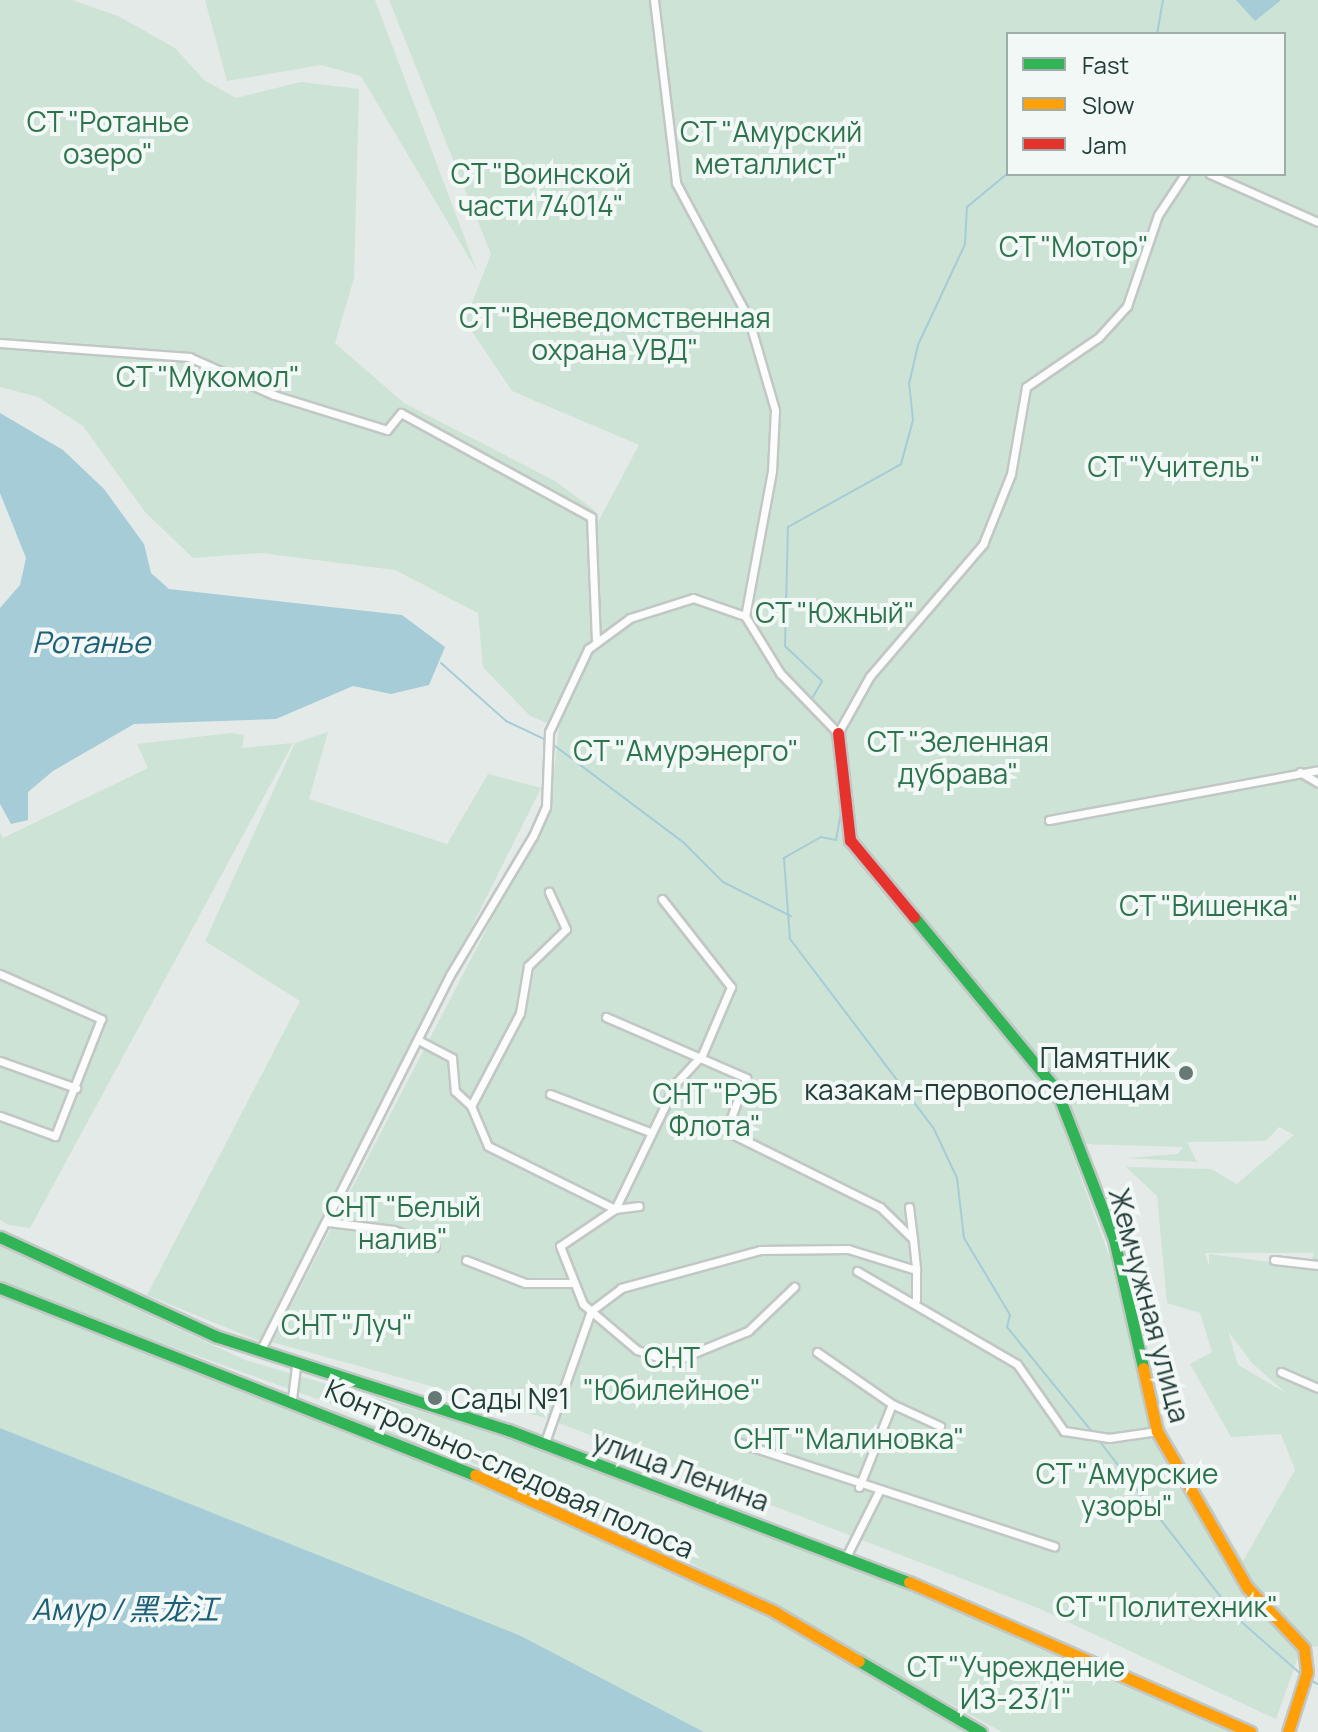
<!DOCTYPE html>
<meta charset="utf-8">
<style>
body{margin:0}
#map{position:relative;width:1318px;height:1732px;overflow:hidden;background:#e4eae7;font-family:Manrope,"Noto Sans SC",sans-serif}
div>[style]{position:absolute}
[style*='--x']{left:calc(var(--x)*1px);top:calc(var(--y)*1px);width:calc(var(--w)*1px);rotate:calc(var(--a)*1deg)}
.green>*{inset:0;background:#cde3d5}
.water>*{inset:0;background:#a5ccd7}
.stream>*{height:2px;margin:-1px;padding:0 1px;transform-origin:1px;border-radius:1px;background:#a5ccd7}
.roads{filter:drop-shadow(2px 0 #c1c7c5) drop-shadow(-2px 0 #c1c7c5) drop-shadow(0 2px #c1c7c5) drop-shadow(0 -2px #c1c7c5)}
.street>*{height:7px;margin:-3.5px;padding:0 3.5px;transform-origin:3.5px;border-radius:3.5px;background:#fbfcfb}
.fast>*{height:11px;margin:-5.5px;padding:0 5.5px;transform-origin:5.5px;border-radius:5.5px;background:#30b455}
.slow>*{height:11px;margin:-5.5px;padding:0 5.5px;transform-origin:5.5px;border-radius:5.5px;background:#ff9f0a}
.jam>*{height:11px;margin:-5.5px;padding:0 5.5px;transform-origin:5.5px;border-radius:5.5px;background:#e5322d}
.dots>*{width:22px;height:22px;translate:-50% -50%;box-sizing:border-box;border:4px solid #f2f8f6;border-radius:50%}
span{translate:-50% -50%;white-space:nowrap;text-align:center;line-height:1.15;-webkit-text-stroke:8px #f2f8f6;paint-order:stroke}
.park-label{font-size:28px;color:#2d734e}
.poi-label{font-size:28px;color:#223c38}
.right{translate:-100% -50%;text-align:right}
.left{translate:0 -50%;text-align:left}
.street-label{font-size:28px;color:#223c38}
.water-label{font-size:30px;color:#1d6078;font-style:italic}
.legend{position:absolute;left:1006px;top:32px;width:280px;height:144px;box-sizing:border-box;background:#f2f8f6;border:2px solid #9fadaa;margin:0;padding:10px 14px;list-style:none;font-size:24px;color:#223c38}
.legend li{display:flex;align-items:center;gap:16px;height:40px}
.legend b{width:40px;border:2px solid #9fadaa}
</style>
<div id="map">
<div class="green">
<div style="clip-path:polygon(evenodd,0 0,72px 0,118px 16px,175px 48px,204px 80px,236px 98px,301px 82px,359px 89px,354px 278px,335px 343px,404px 403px,555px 481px,594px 510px,598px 522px,639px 445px,512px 391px,465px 321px,491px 254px,389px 0,1318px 0,1318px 1646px,1301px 1649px,1276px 1719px,1038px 1608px,546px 1418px,272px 1342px,550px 807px,559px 728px,530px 716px,483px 667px,478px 613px,395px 570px,261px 553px,193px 558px,145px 512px,83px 426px,38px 397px,0 387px,0 0,1008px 34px,1284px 34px,1284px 174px,1008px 174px,1008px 34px,0 0,1069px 1113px,1081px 1144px,1183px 1147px,1178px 1154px,1126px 1158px,1197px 1162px,1187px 1142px,1266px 1141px,1279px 1127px,1294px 1135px,1237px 1184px,1211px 1169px,1126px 1167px,1157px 1196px,1167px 1303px,1200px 1313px,1212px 1352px,1190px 1364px,1231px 1437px,1281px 1434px,1295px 1470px,1243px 1561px,1174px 1443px,1154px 1442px,1110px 1258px,1059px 1118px,1069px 1113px,0 0,1205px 1253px,1313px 1253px,1314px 1254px,1309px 1267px,1209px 1254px,1209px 1266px,1205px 1253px,0 0,1228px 1331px,1252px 1363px,1286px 1393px,1238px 1365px,1228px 1331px)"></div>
<div style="clip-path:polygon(205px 0,375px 0,477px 271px,361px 76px,321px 65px,227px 81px)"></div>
<div style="clip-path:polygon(328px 732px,309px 799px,447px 844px,488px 774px,541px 788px,264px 1343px,147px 1295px,300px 1001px,205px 941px,295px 743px)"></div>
<div style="clip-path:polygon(231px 733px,244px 735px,242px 748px,293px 743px,30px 1228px,9px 1225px,0 1220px,0 832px,3px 838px,148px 768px,137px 744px)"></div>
<div style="clip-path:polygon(0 1246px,245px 1360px,494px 1433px,756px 1529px,1000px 1621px,1239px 1732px,1002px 1732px,658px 1545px,381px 1422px,0 1285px)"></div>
<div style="clip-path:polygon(0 1290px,395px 1433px,674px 1561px,985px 1732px,704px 1732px,521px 1636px,0 1428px)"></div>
</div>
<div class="water">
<div style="clip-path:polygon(1236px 0,1281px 0,1255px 21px)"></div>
<div style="clip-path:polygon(0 413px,63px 450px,104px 489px,144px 544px,151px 573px,169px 589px,402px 615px,445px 647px,429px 685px,391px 694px,353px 686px,276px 719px,134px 724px,53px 771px,28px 792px,28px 820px,11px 824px,0 804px,0 608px,20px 585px,26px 558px,0 493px)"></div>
<div style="clip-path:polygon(0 1428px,521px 1636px,704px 1732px,0 1732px)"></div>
</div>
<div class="stream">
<div style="--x:1157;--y:34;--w:35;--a:-80"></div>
<div style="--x:441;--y:663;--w:87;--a:41.7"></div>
<div style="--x:506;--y:721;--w:44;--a:25.4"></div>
<div style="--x:810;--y:702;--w:24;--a:-60"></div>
<div style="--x:822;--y:681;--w:51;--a:-136.6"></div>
<div style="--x:785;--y:646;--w:119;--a:-88.6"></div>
<div style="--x:788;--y:527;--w:129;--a:-29.1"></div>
<div style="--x:901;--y:464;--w:46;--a:-74.7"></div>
<div style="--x:913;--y:420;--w:36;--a:-96"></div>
<div style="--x:909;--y:384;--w:40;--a:-77"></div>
<div style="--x:918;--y:345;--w:111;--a:-65"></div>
<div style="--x:965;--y:244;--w:37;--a:-87"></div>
<div style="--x:967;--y:207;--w:53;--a:-39.7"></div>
<div style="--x:807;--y:707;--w:33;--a:45"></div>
<div style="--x:830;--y:730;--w:16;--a:76"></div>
<div style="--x:551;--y:743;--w:166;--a:36.9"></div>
<div style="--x:684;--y:843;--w:55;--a:45"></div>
<div style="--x:723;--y:882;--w:76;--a:26.6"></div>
<div style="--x:841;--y:812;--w:28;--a:100"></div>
<div style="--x:836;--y:840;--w:15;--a:-169"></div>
<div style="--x:821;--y:837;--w:43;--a:150.4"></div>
<div style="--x:784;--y:858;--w:81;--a:85.8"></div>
<div style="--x:790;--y:939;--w:238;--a:52.8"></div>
<div style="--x:934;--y:1129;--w:54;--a:64.9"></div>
<div style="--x:957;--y:1178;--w:60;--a:83.3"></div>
<div style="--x:964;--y:1238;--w:90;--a:59.1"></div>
<div style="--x:1010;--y:1315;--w:12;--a:104"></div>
<div style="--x:1007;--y:1327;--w:136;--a:50.9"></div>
<div style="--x:1097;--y:1438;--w:228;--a:52.1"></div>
<div style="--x:1237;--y:1618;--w:88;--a:41.3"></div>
<div style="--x:1308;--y:1679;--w:11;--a:27"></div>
</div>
<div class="roads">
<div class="street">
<div style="--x:654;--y:0;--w:184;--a:83.1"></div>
<div style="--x:676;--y:183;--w:152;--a:61.8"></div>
<div style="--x:748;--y:317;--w:97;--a:73.8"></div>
<div style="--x:775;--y:410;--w:61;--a:92.8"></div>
<div style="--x:772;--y:471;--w:147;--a:100.5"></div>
<div style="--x:745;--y:616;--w:67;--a:58.4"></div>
<div style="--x:780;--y:673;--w:83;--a:46"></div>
<div style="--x:838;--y:733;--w:65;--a:-60.7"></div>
<div style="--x:870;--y:676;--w:174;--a:-49.4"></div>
<div style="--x:983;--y:544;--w:75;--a:-68.2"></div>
<div style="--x:1011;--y:474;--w:88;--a:-80.2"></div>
<div style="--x:1026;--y:387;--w:88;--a:-34.4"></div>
<div style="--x:1099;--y:337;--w:42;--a:-47.9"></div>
<div style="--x:1127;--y:306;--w:96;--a:-71.2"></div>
<div style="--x:1158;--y:215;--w:49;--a:-56.6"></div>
<div style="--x:1210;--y:174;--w:118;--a:24"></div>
<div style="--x:0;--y:343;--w:190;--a:4.2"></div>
<div style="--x:189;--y:357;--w:93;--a:24.1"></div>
<div style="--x:274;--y:395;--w:118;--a:17.2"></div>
<div style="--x:387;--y:430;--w:22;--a:-51"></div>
<div style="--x:401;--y:413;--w:217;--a:28.7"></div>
<div style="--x:591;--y:517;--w:122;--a:87.7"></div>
<div style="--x:1300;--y:772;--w:21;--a:31"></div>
<div style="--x:1049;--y:820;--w:274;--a:-10.5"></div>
<div style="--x:662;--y:899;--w:112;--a:51.9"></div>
<div style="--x:731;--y:987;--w:74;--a:113.1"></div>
<div style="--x:702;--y:1055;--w:38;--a:133"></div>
<div style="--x:676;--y:1083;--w:140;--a:115.8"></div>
<div style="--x:615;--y:1209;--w:66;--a:146.1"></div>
<div style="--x:560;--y:1246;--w:62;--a:68.4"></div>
<div style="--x:583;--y:1304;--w:11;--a:41"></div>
<div style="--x:591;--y:1311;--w:38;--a:-37"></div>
<div style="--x:621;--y:1288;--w:144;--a:-15.3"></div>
<div style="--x:760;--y:1250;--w:88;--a:-0.7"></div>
<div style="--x:848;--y:1249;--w:71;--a:17.2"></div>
<div style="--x:916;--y:1270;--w:30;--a:90"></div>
<div style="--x:0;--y:974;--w:111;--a:24"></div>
<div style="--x:101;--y:1019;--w:126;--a:111.5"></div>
<div style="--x:55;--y:1136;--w:59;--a:-160"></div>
<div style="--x:606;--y:1017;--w:153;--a:23.5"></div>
<div style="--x:746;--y:1078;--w:57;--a:110.7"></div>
<div style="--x:726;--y:1131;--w:172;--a:26.3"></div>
<div style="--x:880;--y:1207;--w:46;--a:44.1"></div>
<div style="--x:913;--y:1239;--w:31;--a:84"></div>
<div style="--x:422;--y:1042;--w:34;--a:28"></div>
<div style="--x:452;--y:1058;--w:33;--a:85"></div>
<div style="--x:455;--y:1091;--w:22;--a:43"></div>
<div style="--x:471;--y:1106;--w:43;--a:67"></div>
<div style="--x:488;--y:1146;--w:142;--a:26.4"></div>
<div style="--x:615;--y:1209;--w:24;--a:-7"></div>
<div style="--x:0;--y:1061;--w:81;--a:19.6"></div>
<div style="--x:550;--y:1094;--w:107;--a:20.8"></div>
<div style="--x:471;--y:1106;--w:105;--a:-62.2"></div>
<div style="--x:520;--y:1013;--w:48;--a:-80.3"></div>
<div style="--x:528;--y:966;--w:53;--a:-44.2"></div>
<div style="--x:566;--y:929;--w:41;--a:-114.7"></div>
<div style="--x:909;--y:1207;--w:32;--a:83"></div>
<div style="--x:328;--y:1222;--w:66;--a:6.9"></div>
<div style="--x:394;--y:1230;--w:44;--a:22.5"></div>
<div style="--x:466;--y:1260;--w:63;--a:21.3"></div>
<div style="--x:525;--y:1283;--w:47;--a:0"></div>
<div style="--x:1274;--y:1260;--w:44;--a:6.5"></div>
<div style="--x:857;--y:1271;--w:185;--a:30.2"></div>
<div style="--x:1017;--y:1364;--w:82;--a:55"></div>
<div style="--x:1064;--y:1431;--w:46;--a:8.8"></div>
<div style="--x:1109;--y:1438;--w:49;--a:-8.3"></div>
<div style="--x:260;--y:1351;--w:421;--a:-63.2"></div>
<div style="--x:450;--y:975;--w:162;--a:-59.2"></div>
<div style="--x:533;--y:836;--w:32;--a:-66"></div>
<div style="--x:546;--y:807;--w:75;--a:-87.7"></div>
<div style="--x:549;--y:732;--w:92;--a:-64.8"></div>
<div style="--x:588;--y:649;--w:52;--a:-36.4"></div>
<div style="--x:630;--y:618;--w:66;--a:-17.6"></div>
<div style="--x:693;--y:598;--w:55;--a:19.1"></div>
<div style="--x:817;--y:1352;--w:91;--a:34.7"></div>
<div style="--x:1281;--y:1372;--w:40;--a:23.4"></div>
<div style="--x:292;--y:1399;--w:33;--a:-83"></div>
<div style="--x:737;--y:1442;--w:334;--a:18.2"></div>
<div style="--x:544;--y:1445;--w:142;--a:-70.7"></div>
<div style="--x:591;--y:1311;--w:60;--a:40.3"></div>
<div style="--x:637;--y:1350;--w:37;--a:19"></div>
<div style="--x:672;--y:1362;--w:82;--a:-22.2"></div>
<div style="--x:748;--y:1331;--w:64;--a:-43.7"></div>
<div style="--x:859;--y:1487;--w:89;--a:-68.3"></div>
<div style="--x:892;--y:1404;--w:53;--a:24.6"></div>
<div style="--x:846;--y:1557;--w:72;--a:-63.4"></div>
</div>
<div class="fast">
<div style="--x:914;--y:917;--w:223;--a:50.5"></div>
<div style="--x:1056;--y:1089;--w:161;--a:68.9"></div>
<div style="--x:1114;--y:1239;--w:132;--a:77.3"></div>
<div style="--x:0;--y:1237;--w:237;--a:24.7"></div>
<div style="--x:215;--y:1336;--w:308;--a:17.8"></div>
<div style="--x:508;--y:1430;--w:429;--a:20.8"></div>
<div style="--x:0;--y:1288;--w:510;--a:21.49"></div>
<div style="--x:859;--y:1661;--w:141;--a:30.2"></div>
</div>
<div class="slow">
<div style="--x:1143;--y:1368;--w:65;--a:77.5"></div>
<div style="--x:1157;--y:1431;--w:180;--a:60"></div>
<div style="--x:1247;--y:1587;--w:83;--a:46.9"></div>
<div style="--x:1304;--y:1648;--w:24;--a:83"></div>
<div style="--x:1307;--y:1672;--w:63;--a:107.6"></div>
<div style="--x:475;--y:1475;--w:330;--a:24.5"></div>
<div style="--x:775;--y:1612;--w:97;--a:30.3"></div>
<div style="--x:909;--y:1582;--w:373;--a:23.7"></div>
</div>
<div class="jam">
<div style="--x:838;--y:733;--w:108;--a:83.6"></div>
<div style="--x:850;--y:840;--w:100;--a:50.3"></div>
</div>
</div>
<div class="dots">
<div style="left:1186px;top:1073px;background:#667975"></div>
<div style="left:435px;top:1398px;background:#667975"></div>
</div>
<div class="park-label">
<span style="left:108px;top:137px">СТ "Ротанье<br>озеро"</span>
<span style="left:771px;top:147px">СТ "Амурский<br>металлист"</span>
<span style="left:541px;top:189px">СТ "Воинской<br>части 74014"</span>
<span style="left:1074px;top:246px">СТ "Мотор"</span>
<span style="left:615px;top:333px">СТ "Вневедомственная<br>охрана УВД"</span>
<span style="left:208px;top:376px">СТ "Мукомол"</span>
<span style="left:1174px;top:466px">СТ "Учитель"</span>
<span style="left:835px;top:612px">СТ "Южный"</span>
<span style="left:958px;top:757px">СТ "Зеленная<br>дубрава"</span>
<span style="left:686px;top:750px">СТ "Амурэнерго"</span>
<span style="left:1209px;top:905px">СТ "Вишенка"</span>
<span style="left:715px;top:1109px">СНТ "РЭБ<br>Флота"</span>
<span style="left:403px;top:1222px">СНТ "Белый<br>налив"</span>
<span style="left:347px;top:1324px">СНТ "Луч"</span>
<span style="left:672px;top:1373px">СНТ<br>"Юбилейное"</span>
<span style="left:849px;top:1438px">СНТ "Малиновка"</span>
<span style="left:1127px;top:1489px">СТ "Амурские<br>узоры"</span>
<span style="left:1167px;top:1606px">СТ "Политехник"</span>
<span style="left:1016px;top:1682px">СТ "Учреждение<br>ИЗ-23/1"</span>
</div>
<div class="poi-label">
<span class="right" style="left:1170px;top:1073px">Памятник<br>казакам-первопоселенцам</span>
<span class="left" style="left:451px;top:1398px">Сады №1</span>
</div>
<div class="street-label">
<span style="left:1150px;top:1305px;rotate:75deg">Жемчужная улица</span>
<span style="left:510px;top:1468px;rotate:24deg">Контрольно-следовая полоса</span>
<span style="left:681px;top:1470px;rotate:20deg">улица Ленина</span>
</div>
<div class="water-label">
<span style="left:91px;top:642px">Ротанье</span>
<span style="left:125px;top:1609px">Амур / 黑龙江</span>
</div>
<ul class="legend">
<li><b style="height:10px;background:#30b455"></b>Fast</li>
<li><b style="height:10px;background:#ff9f0a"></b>Slow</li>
<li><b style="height:10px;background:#e5322d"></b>Jam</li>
</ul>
</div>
